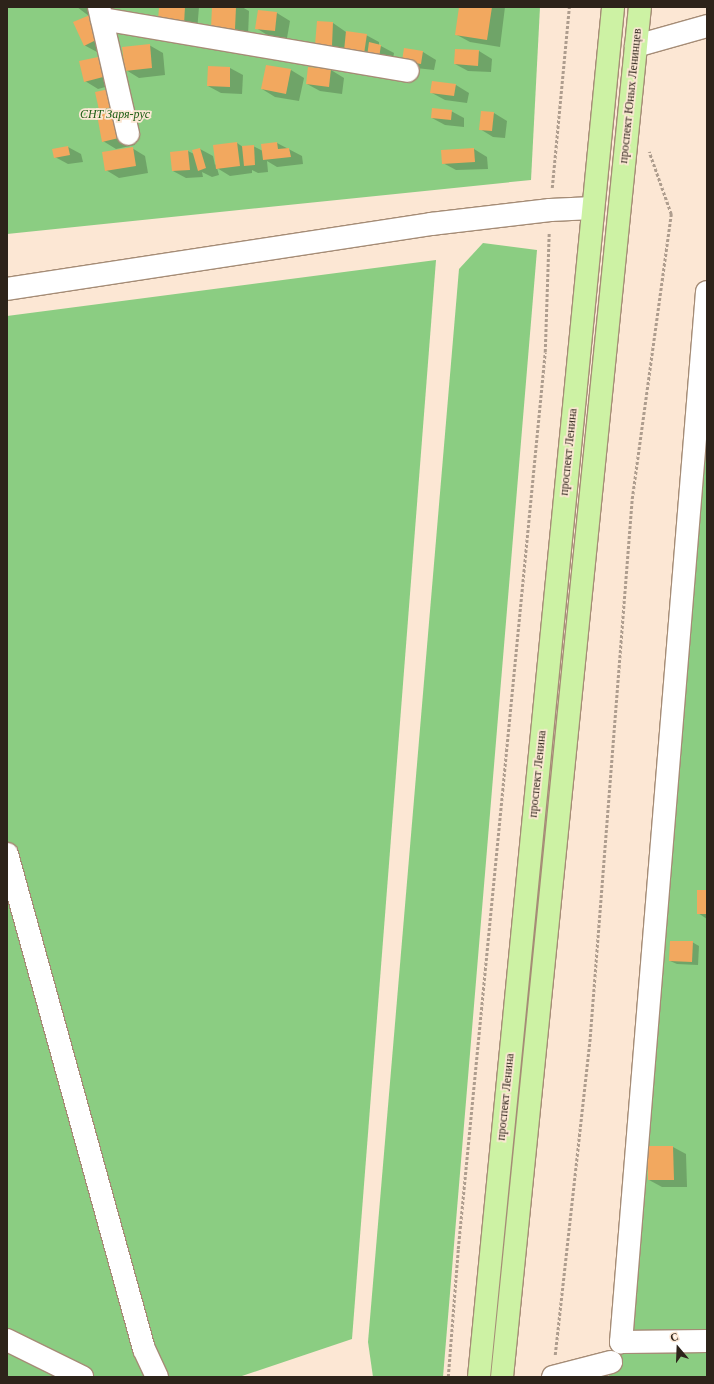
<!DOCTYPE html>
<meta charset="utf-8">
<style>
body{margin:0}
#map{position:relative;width:714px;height:1384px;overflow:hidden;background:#fce7d4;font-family:Georgia,serif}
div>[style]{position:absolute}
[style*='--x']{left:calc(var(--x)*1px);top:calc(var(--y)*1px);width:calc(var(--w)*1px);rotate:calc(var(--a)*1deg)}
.green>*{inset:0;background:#8bcd82}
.shadow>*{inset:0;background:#0003}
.building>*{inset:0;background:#f2a85f}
.path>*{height:2.5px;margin-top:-1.25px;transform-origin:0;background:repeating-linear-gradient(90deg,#ae9d8e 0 3px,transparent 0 5px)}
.roads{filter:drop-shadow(1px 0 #a58c76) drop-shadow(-1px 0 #a58c76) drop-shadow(0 1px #a58c76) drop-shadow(0 -1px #a58c76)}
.minor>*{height:22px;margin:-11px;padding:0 11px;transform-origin:11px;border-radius:11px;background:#fff}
.major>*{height:22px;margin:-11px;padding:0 11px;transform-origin:11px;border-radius:11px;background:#cdf2a4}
span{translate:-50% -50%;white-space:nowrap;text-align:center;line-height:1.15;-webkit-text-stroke:3.5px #fce7d4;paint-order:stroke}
.street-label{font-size:12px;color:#2d231a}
.park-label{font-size:12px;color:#1d5e15;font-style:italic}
.frame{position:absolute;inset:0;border:8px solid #2d231a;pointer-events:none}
.north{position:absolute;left:658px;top:1328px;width:40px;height:40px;-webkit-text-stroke:3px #fce7d4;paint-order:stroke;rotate:341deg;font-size:11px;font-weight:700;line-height:16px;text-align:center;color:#2d231a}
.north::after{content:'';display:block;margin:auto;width:14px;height:18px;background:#2d231a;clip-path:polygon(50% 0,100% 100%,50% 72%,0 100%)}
</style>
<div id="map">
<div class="green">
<div style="clip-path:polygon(7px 7px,540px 7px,531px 180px,7px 234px)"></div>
<div style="clip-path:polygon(483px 243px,537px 250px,443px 1377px,373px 1377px,368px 1342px,459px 269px)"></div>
<div style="clip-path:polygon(436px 260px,352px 1339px,239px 1377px,7px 1377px,7px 316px)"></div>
<div style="clip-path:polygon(707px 404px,707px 1377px,609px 1377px,637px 1091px)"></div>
</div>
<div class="shadow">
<div style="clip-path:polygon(77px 7px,105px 7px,113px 45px,97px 52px,84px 45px,89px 16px)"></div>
<div style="clip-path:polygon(160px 7px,199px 7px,197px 31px)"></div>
<div style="clip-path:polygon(213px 7px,242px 7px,249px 11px,248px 36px,225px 35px)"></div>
<div style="clip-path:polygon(460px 7px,505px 7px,500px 47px,470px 42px,457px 35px)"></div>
<div style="clip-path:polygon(277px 13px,290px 21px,287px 38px,269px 36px,256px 28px)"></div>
<div style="clip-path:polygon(318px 22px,333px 23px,346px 32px,366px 35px,379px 42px,379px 45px,394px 53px,392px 65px,316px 44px)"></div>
<div style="clip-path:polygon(149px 45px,163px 53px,165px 75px,139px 78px,126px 70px)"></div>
<div style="clip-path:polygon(479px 51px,492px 59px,491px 72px,468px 71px,455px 64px)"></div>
<div style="clip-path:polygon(423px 52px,436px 60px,434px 70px,416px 68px,403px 60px)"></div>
<div style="clip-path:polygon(102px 57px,120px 83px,98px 89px,85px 81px)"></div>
<div style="clip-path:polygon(230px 68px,243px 75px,242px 94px,221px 93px,208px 86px)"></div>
<div style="clip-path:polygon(291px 70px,304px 78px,299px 101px,275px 97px,262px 89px)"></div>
<div style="clip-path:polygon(331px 70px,344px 78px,342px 94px,320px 91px,307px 84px)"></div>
<div style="clip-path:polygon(456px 85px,469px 93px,467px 103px,445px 100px,432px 93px)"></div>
<div style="clip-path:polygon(114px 89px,130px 119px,135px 145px,116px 149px,103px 141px,107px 114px,99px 109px)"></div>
<div style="clip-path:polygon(451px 111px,464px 118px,464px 127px,445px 125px,432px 118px)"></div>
<div style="clip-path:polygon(494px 113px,507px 121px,505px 138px,493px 137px,480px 129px)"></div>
<div style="clip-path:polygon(237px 143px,243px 147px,253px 146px,263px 151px,277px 143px,302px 156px,303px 164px,277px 167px,267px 161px,268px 172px,258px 173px,252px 170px,252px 173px,230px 176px,217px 168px,219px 175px,212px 177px,202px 172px,203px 177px,186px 178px,173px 171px,188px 151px,194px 154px,200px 149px,213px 156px,215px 165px)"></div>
<div style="clip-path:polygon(68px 147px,81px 154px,83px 162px,68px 164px,55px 157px,54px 150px)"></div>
<div style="clip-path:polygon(132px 148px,145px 156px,148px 173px,119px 178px,106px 170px)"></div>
<div style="clip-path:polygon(474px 149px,487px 157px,488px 169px,456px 170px,443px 163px)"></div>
<div style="clip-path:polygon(707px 891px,707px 919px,698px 913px)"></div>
<div style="clip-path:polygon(692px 942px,699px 946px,698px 965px,677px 964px,670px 961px)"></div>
<div style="clip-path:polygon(673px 1147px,686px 1154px,687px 1187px,662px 1187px,649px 1180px)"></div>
</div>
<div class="building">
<div style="clip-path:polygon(159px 7px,185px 7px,184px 24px,158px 21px)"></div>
<div style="clip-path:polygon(212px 7px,236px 7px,235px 29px,211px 28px)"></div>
<div style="clip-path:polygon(459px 7px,492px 7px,487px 40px,455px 35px)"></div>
<div style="clip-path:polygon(258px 10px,277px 12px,275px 31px,255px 29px)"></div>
<div style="clip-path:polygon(90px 15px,100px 38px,84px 46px,73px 22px)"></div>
<div style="clip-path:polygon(317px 21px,333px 22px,332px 46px,315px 45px)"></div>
<div style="clip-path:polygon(346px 31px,367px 34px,364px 54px,344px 51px)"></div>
<div style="clip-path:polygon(369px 42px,381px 45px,379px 58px,367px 56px)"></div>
<div style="clip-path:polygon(150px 44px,152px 68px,125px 71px,122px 47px)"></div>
<div style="clip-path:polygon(404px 48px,423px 51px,421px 64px,402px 61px)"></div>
<div style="clip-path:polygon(455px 49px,479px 50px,478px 66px,454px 64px)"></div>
<div style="clip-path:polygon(103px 56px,107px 76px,84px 82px,79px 61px)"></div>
<div style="clip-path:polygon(266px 65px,291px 69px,286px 94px,261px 89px)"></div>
<div style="clip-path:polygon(208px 66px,230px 67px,230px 87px,207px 86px)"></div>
<div style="clip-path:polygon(308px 67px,331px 69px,329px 87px,306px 84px)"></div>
<div style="clip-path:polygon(432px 81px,456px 84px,454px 96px,430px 93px)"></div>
<div style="clip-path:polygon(114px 88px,118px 106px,99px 110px,95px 92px)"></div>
<div style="clip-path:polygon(432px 108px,452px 110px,451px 120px,431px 118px)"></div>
<div style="clip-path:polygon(117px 111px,123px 137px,102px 142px,97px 115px)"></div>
<div style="clip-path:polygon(481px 111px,494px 112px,492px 131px,479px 130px)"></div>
<div style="clip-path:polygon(237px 142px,240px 166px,216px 169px,213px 145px)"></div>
<div style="clip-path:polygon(277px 142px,278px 149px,289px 148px,291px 157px,263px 160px,261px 144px)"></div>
<div style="clip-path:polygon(254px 145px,255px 165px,244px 166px,242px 146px)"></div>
<div style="clip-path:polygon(68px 146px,70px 155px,54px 158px,52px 149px)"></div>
<div style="clip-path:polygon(133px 147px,136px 166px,105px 171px,102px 152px)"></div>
<div style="clip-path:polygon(200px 148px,206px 168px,198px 171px,192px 150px)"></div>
<div style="clip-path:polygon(474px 148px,475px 162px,442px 164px,441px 150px)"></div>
<div style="clip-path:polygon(188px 150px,190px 170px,172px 171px,170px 152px)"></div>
<div style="clip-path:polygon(697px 890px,707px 890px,707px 914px,697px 914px)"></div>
<div style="clip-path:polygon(670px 941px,693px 941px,692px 962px,669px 961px)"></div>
<div style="clip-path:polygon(647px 1146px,673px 1146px,674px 1180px,648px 1180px)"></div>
</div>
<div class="path">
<div style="--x:552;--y:188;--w:182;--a:-84.6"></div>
<div style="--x:555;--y:1355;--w:320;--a:-83.7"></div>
<div style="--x:590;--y:1037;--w:540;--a:-85.54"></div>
<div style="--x:632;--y:499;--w:288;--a:-82.2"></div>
<div style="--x:671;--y:214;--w:66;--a:-109.5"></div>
<div style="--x:448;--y:1377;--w:128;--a:-85.5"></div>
<div style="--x:458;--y:1249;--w:901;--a:-84.46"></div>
<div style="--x:545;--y:352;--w:119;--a:-88.1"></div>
</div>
<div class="roads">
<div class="minor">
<div style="--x:99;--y:7;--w:130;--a:77.1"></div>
<div style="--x:102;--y:19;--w:310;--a:9.6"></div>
<div style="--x:636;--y:46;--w:74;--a:-15.7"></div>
<div style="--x:7;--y:289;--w:429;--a:-8.7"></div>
<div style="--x:431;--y:224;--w:120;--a:-6.7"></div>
<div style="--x:550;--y:210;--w:43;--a:-2.7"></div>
<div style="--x:707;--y:292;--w:1054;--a:94.68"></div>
<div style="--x:621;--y:1342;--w:86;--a:-0.7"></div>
<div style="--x:7;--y:854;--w:514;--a:74.53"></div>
<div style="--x:144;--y:1349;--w:31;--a:65"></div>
<div style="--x:7;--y:1340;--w:84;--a:26.3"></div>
<div style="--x:553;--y:1377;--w:60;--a:-14.5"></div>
</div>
<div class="major">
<div style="--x:479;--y:1377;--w:1377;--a:-84.41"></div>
<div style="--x:502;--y:1377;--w:1377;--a:-84.25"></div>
</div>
</div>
<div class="street-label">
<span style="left:631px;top:96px;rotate:-84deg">проспект Юных Ленинцев</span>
<span style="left:569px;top:452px;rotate:-84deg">проспект Ленина</span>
<span style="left:538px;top:774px;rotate:-84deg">проспект Ленина</span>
<span style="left:506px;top:1097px;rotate:-84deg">проспект Ленина</span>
</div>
<div class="park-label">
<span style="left:115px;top:115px">СНТ Заря-рус</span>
</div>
<div class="frame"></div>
<div class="north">С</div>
</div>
